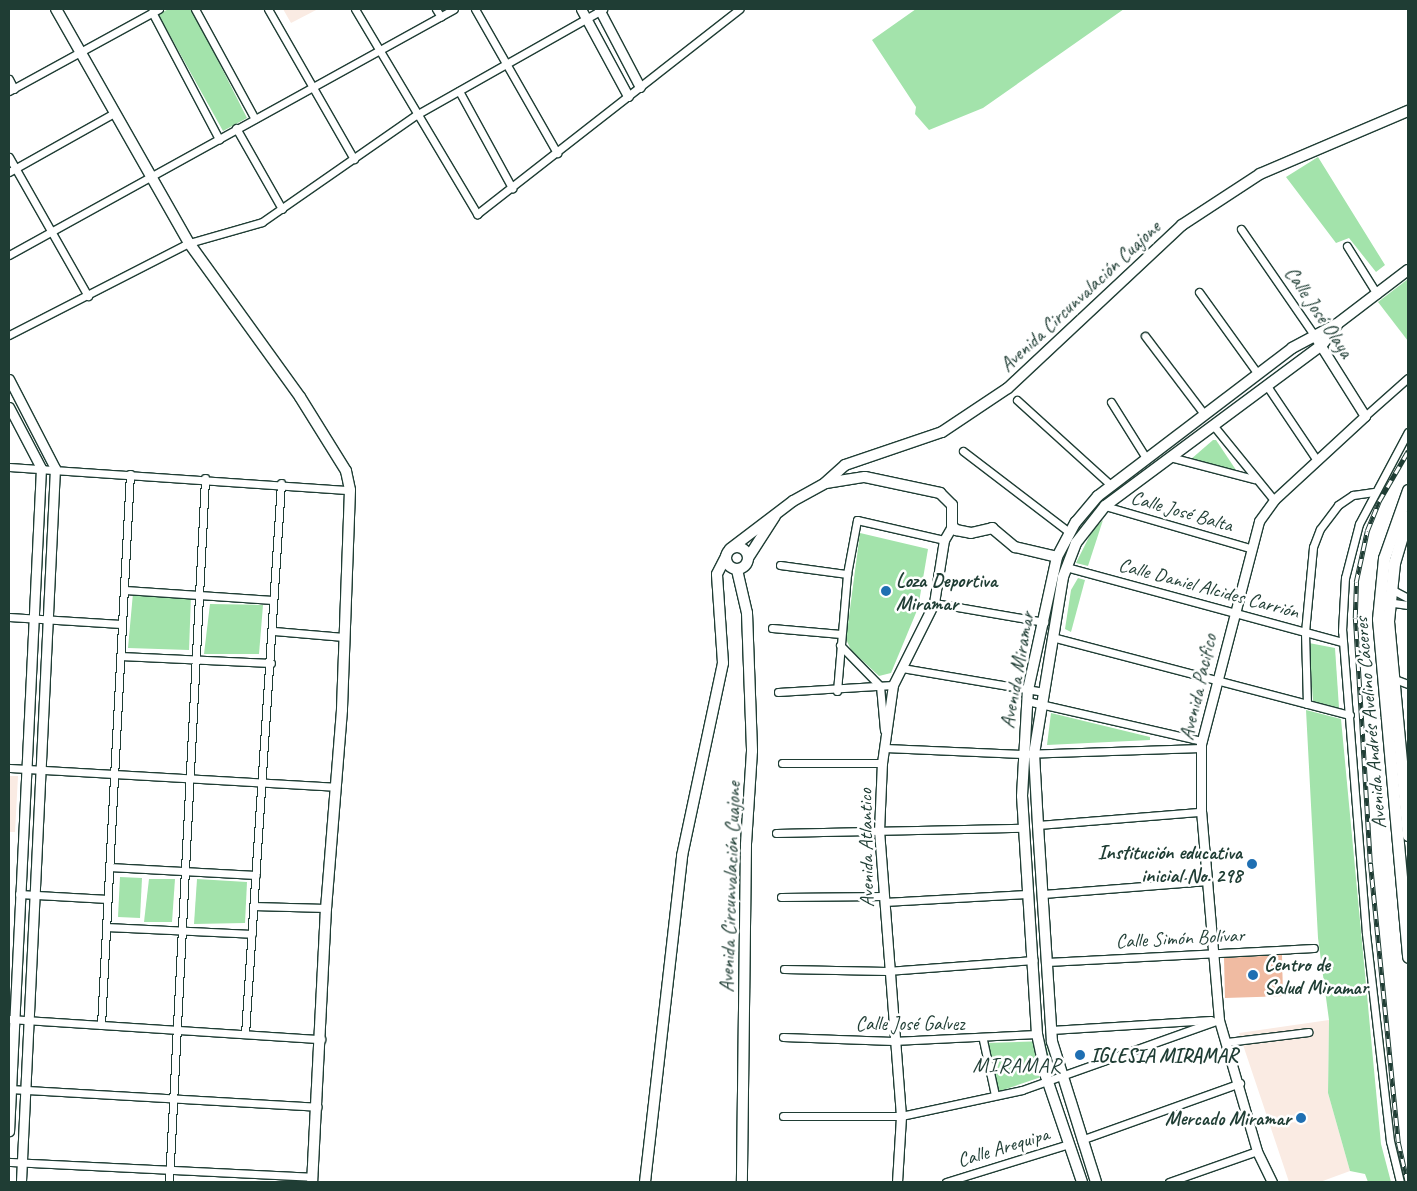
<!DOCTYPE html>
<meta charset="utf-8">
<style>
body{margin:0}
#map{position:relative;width:1417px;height:1191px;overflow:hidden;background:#fff;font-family:Caveat,sans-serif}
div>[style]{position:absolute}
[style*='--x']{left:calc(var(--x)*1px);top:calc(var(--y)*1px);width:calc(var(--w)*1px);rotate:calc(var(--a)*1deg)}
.built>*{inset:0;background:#faebe3}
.green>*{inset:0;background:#a3e3ab}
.building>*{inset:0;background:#f0bba2}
.roads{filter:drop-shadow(1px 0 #1f3d34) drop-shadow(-1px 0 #1f3d34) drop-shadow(0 1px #1f3d34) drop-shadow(0 -1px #1f3d34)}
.minor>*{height:7px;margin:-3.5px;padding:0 3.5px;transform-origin:3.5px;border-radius:3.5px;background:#fff}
.tertiary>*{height:9px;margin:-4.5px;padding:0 4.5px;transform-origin:4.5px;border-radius:4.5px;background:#fff}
.secondary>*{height:10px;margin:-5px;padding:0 5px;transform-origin:5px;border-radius:5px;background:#fff}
.secondary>.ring{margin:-5px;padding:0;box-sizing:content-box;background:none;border:10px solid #fff;border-radius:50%}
.trunk>*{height:11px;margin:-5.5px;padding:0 5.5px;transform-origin:5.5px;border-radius:5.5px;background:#fff}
.rail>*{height:4.5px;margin-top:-2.25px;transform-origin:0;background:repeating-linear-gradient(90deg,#fff 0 8px,#1f3d34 0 16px);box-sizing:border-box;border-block:1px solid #1f3d34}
.dots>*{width:14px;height:14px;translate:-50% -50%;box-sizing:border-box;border:2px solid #fff;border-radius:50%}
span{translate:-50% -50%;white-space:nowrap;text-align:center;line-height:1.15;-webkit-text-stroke:5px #fff;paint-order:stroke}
.street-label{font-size:20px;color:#1f3d34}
.poi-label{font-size:20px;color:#1f3d34;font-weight:700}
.left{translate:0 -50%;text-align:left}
.right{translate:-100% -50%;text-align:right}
.neighbourhood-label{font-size:21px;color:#1f3d34;letter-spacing:1px}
.frame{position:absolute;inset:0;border:10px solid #1f3d34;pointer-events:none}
</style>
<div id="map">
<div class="built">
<div style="clip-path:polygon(283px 9px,318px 9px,291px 23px)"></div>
<div style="clip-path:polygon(9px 776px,18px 776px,15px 832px,9px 832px)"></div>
<div style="clip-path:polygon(1329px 1020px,1328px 1093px,1350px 1171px,1320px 1182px,1289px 1182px,1239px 1033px)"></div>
</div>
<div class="green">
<div style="clip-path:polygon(169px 9px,192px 9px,247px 118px,223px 131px,158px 14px)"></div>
<div style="clip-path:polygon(916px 9px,1124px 9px,983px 108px,929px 130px,915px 114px,916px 107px,872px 40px)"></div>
<div style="clip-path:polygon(1318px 157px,1385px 265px,1376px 272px,1349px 238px,1336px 243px,1286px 177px)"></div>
<div style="clip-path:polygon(1408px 279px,1408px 341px,1378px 302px)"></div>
<div style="clip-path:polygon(1213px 440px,1216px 440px,1238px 473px,1190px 460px)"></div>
<div style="clip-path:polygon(1103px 520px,1088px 566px,1076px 563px,1092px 531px)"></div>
<div style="clip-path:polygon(860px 533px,928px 549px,918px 608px,891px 673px,879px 676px,851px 650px,846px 639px)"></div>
<div style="clip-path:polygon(1078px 578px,1085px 580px,1071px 632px,1065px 629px,1071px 590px)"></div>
<div style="clip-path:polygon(133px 593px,191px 596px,189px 650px,128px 648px)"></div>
<div style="clip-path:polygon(210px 604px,263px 605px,259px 654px,204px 654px)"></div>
<div style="clip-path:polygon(1309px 643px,1335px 648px,1339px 708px,1313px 701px)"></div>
<div style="clip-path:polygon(1306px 710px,1341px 719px,1381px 1144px,1391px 1182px,1368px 1182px,1365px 1174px,1350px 1171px,1328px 1093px,1329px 1020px,1318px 938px)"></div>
<div style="clip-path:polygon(1051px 713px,1150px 737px,1150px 740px,1047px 745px)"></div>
<div style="clip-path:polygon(120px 877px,142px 878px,140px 918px,118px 917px)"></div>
<div style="clip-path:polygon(149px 879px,175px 879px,172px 922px,144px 922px)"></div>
<div style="clip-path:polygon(197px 879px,247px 882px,245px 923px,194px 924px)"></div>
<div style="clip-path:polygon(1045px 1041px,1053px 1073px,997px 1092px,987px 1043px)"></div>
</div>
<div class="building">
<div style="clip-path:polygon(1282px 955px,1283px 996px,1225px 998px,1224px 958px)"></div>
</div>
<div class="roads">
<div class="minor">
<div style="--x:195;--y:9;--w:125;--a:61.4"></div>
<div style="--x:268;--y:9;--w:173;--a:60.2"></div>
<div style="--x:355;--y:9;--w:239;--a:59.2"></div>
<div style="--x:477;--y:214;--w:333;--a:-38"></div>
<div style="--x:436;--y:9;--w:9;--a:58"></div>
<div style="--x:475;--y:9;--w:166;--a:60.3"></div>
<div style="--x:152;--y:12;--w:144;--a:62.2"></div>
<div style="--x:9;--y:79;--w:11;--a:63"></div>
<div style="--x:9;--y:91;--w:171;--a:-28.7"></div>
<div style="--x:459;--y:91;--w:111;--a:61.3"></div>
<div style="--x:236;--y:128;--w:93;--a:60.4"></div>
<div style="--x:9;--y:157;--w:160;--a:60.4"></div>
<div style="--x:9;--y:172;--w:120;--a:-29.3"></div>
<div style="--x:1241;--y:229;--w:129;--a:55.4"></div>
<div style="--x:1347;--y:246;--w:57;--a:58"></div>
<div style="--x:9;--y:255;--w:508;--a:-28.93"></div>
<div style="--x:1199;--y:292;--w:101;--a:54.3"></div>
<div style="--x:9;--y:335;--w:202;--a:-27.1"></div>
<div style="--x:189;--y:243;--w:76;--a:-16"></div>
<div style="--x:262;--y:222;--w:188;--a:-34.8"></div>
<div style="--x:416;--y:115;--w:215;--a:-29.5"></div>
<div style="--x:1145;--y:336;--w:98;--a:52.9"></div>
<div style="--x:1267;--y:386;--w:88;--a:56.1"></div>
<div style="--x:1017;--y:400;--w:128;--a:42.2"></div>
<div style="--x:1111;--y:402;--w:66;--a:58"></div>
<div style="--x:1365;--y:416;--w:57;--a:-41.5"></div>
<div style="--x:1213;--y:425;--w:97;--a:50.9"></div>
<div style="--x:963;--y:451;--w:133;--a:37.4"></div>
<div style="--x:1170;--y:457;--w:87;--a:14.7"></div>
<div style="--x:9;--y:467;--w:342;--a:3.9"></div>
<div style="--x:1105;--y:506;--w:151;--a:16.2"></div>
<div style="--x:780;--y:565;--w:68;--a:7.7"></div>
<div style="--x:1066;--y:567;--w:287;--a:15.2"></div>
<div style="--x:1389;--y:588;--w:21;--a:28"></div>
<div style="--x:125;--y:590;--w:148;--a:3.9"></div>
<div style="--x:1387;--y:602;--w:21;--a:8"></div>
<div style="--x:934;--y:603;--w:112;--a:9.8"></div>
<div style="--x:9;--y:617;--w:112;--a:3.6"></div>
<div style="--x:772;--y:628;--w:69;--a:5"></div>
<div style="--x:274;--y:631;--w:70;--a:4.9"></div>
<div style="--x:1052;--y:637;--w:308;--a:14.7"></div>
<div style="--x:840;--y:645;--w:57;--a:45.7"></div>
<div style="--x:880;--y:686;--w:44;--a:84.8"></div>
<div style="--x:120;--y:656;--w:151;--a:2.7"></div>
<div style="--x:902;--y:668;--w:144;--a:9.6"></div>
<div style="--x:1392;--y:678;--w:17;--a:21"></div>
<div style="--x:837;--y:691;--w:117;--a:-85.1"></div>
<div style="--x:847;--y:574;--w:55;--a:-79.5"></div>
<div style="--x:857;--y:520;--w:89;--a:12.9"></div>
<div style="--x:778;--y:692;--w:115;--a:-3.5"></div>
<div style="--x:1027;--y:701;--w:180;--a:12.9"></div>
<div style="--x:1307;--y:704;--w:72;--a:-91.6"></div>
<div style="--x:1305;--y:632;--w:85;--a:-84.6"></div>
<div style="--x:1313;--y:547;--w:19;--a:-69"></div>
<div style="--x:1320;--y:529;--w:30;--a:-53"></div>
<div style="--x:1338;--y:505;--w:18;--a:-34"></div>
<div style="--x:1353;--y:495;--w:21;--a:-8"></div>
<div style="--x:885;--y:748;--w:137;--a:2.5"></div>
<div style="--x:1022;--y:754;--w:179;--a:-1.9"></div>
<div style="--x:782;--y:763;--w:100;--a:0"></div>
<div style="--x:9;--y:768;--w:327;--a:3.3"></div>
<div style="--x:1038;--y:825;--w:164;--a:-4.6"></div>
<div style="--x:776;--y:833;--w:247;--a:-1.2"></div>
<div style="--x:109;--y:867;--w:147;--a:3.1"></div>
<div style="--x:19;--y:894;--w:89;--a:3.2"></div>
<div style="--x:1043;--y:894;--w:165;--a:-4.5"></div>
<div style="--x:781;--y:897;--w:103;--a:-0.6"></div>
<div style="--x:884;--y:902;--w:143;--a:-3.2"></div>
<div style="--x:253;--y:906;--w:73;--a:1.6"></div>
<div style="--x:106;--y:927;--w:146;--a:2.7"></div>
<div style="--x:1047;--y:962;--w:267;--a:-3"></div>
<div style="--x:784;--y:969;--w:103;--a:1.1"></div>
<div style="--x:887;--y:971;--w:147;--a:-4.3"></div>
<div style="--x:9;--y:1019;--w:313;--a:3.7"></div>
<div style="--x:101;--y:1025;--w:552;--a:-86.99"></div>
<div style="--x:1051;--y:1030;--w:160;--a:-3.6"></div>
<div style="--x:245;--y:1034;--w:552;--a:-86.26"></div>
<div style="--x:783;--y:1037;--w:110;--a:2.1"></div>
<div style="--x:893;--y:1041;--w:144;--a:-2.8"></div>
<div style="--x:983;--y:1040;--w:56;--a:77.7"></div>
<div style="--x:1227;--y:1042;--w:82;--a:-7"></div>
<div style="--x:9;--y:1089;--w:309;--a:3.3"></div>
<div style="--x:783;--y:1116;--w:118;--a:0"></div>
<div style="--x:901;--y:1116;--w:124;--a:-12.1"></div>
<div style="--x:1022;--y:1090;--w:209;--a:-19.6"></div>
<div style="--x:1081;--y:1140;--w:169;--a:-19.7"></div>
<div style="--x:9;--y:1162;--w:304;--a:2.8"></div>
<div style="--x:169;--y:1182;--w:705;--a:-87.07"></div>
<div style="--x:946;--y:1182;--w:129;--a:-17.2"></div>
<div style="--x:1169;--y:1182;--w:93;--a:-19.4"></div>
<div style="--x:1400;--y:1182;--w:42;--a:-103.7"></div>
<div style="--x:1390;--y:1141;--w:209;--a:-96.6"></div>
<div style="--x:1366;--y:933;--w:303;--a:-94.5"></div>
<div style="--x:1342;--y:631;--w:53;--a:-86.8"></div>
<div style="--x:1345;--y:578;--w:56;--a:-75.5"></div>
<div style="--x:1359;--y:524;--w:104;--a:-62"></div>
</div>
<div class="tertiary">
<div style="--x:581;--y:9;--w:99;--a:61.6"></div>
<div style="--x:599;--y:9;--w:88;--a:62.3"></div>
<div style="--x:9;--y:379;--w:100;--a:62.7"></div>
<div style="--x:55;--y:468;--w:715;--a:92.73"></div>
<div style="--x:9;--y:407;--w:69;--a:62.3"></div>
<div style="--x:41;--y:468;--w:664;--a:92.76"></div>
<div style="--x:897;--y:1182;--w:66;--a:-86.5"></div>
<div style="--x:901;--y:1116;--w:286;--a:-94.4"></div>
<div style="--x:879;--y:831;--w:68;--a:-87.5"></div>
<div style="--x:882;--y:763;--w:79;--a:-82"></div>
<div style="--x:893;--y:685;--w:92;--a:-63.4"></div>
<div style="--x:934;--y:603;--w:64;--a:-81"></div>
<div style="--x:944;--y:540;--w:16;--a:-60"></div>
<div style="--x:1272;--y:1182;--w:34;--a:-116"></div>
<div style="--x:1257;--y:1151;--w:136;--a:-106.2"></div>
<div style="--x:1219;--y:1020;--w:209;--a:-94.9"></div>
<div style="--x:1201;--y:812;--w:68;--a:-90"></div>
<div style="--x:1201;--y:744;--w:230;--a:-75.4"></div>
<div style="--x:1259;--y:521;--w:26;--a:-54"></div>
<div style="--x:1274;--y:500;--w:124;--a:-42.7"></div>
<div style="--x:1365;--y:416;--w:96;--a:-122.2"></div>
</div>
<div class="secondary">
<div style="--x:56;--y:9;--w:269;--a:60.4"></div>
<div style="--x:189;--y:243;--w:190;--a:54.2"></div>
<div style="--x:300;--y:397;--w:87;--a:58.1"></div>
<div style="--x:346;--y:471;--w:19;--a:78"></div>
<div style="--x:350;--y:490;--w:220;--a:92.1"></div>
<div style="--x:342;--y:710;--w:199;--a:94.6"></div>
<div style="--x:326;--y:908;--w:274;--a:92.9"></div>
<div style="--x:826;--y:483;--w:39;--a:-9"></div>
<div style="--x:865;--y:477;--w:77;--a:12"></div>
<div style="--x:940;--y:493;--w:17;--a:45"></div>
<div style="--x:952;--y:505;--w:21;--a:90"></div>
<div style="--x:952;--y:526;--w:6;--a:45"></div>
<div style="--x:956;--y:530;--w:15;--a:11"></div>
<div style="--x:971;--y:533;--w:22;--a:-13"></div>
<div style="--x:992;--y:528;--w:30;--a:40"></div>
<div style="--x:1015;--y:547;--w:43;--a:13.4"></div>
<div class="ring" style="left:726px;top:547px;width:12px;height:12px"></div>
<div style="--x:730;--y:549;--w:79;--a:-37.3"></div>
<div style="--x:793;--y:501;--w:37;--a:-29"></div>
<div style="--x:825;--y:483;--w:27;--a:-42"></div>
<div style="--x:845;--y:465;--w:102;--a:-18.8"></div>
<div style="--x:942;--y:432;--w:79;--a:-33.7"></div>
<div style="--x:1008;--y:388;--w:238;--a:-43.1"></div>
<div style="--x:1182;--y:225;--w:93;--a:-33.2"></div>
<div style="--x:1260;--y:174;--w:161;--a:-23.1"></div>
<div style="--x:748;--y:558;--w:50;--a:-57.3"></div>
<div style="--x:737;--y:570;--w:44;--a:76.9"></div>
<div style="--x:747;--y:613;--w:138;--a:87.9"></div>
<div style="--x:752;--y:751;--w:94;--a:93.7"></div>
<div style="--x:746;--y:845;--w:337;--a:90.7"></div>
<div style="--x:645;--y:1182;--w:328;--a:-83.5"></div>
<div style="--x:682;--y:856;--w:197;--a:-78"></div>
<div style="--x:723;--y:663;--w:89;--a:-93.9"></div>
<div style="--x:717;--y:574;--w:20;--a:-63"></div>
<div style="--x:1082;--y:1182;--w:112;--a:-108.8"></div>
<div style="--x:1046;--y:1076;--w:43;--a:-102.1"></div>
<div style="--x:1037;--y:1034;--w:238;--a:-93.6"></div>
<div style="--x:1022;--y:796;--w:106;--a:-86.8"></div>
<div style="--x:1028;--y:690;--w:136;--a:-77.7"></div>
<div style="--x:1057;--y:557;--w:40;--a:-62"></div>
<div style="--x:1076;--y:522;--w:34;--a:-50"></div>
<div style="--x:1098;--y:496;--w:244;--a:-37.3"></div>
<div style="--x:1292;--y:348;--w:51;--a:-28.1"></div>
<div style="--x:1337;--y:324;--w:89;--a:-37.3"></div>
<div style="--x:1096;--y:1182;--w:147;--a:-107.4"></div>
<div style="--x:1052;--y:1042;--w:217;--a:-93.7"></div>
<div style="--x:1038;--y:825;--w:71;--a:-93.2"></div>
<div style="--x:1034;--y:754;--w:179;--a:-80.7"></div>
<div style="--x:1063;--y:577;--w:36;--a:-69"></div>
<div style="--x:1076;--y:543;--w:47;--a:-51.9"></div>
<div style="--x:1105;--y:506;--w:270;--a:-36.6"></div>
<div style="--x:1322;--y:345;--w:25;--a:-53"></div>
</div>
<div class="trunk">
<div style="--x:1408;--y:490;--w:72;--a:109.4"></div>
<div style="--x:1384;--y:558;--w:61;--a:95.6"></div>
<div style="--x:1378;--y:619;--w:339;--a:84.9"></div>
<div style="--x:1408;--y:516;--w:49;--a:106.6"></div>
<div style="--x:1394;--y:563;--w:58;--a:95.9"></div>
<div style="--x:1388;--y:621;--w:215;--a:84.7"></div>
</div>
</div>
<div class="rail">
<div style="--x:1407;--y:1182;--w:41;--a:-102.7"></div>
<div style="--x:1398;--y:1142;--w:281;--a:-95.7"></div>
<div style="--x:1370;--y:862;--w:244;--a:-93.5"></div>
<div style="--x:1355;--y:618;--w:36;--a:-88"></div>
<div style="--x:1356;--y:582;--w:52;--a:-77.8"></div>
<div style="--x:1367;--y:531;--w:32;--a:-68"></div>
<div style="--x:1379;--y:501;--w:58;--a:-59.9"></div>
</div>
<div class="dots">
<div style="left:886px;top:591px;background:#1f6fb2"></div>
<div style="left:1252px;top:864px;background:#1f6fb2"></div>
<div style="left:1253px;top:975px;background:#1f6fb2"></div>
<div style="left:1080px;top:1055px;background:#1f6fb2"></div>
<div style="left:1301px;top:1118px;background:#1f6fb2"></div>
</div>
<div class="street-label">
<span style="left:1080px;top:296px;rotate:-43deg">Avenida Circunvalación Cuajone</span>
<span style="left:1319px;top:312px;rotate:56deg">Calle José Olaya</span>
<span style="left:1182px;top:511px;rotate:16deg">Calle José Balta</span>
<span style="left:1209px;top:588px;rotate:15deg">Calle Daniel Alcides Carrión</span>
<span style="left:1017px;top:670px;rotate:-80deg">Avenida Miramar</span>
<span style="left:1198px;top:687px;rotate:-77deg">Avenida Pacifico</span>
<span style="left:1370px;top:723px;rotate:-95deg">Avenida Andrés Avelino Cáceres</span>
<span style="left:866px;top:848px;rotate:-91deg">Avenida Atlantico</span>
<span style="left:730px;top:887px;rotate:-88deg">Avenida Circunvalación Cuajone</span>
<span style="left:1180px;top:938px;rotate:-3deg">Calle Simón Bolívar</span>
<span style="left:910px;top:1023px">Calle José Galvez</span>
<span style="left:1003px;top:1147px;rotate:-17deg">Calle Arequipa</span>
</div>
<div class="poi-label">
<span class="left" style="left:896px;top:592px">Loza Deportiva<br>Miramar</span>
<span class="right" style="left:1242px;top:864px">Institución educativa<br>inicial No. 298</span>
<span class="left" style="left:1264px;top:976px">Centro de<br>Salud Miramar</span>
<span class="left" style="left:1090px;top:1055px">IGLESIA MIRAMAR</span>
<span class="right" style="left:1291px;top:1118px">Mercado Miramar</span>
</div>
<div class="neighbourhood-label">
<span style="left:1017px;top:1065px">MIRAMAR</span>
</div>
<div class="frame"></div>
</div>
